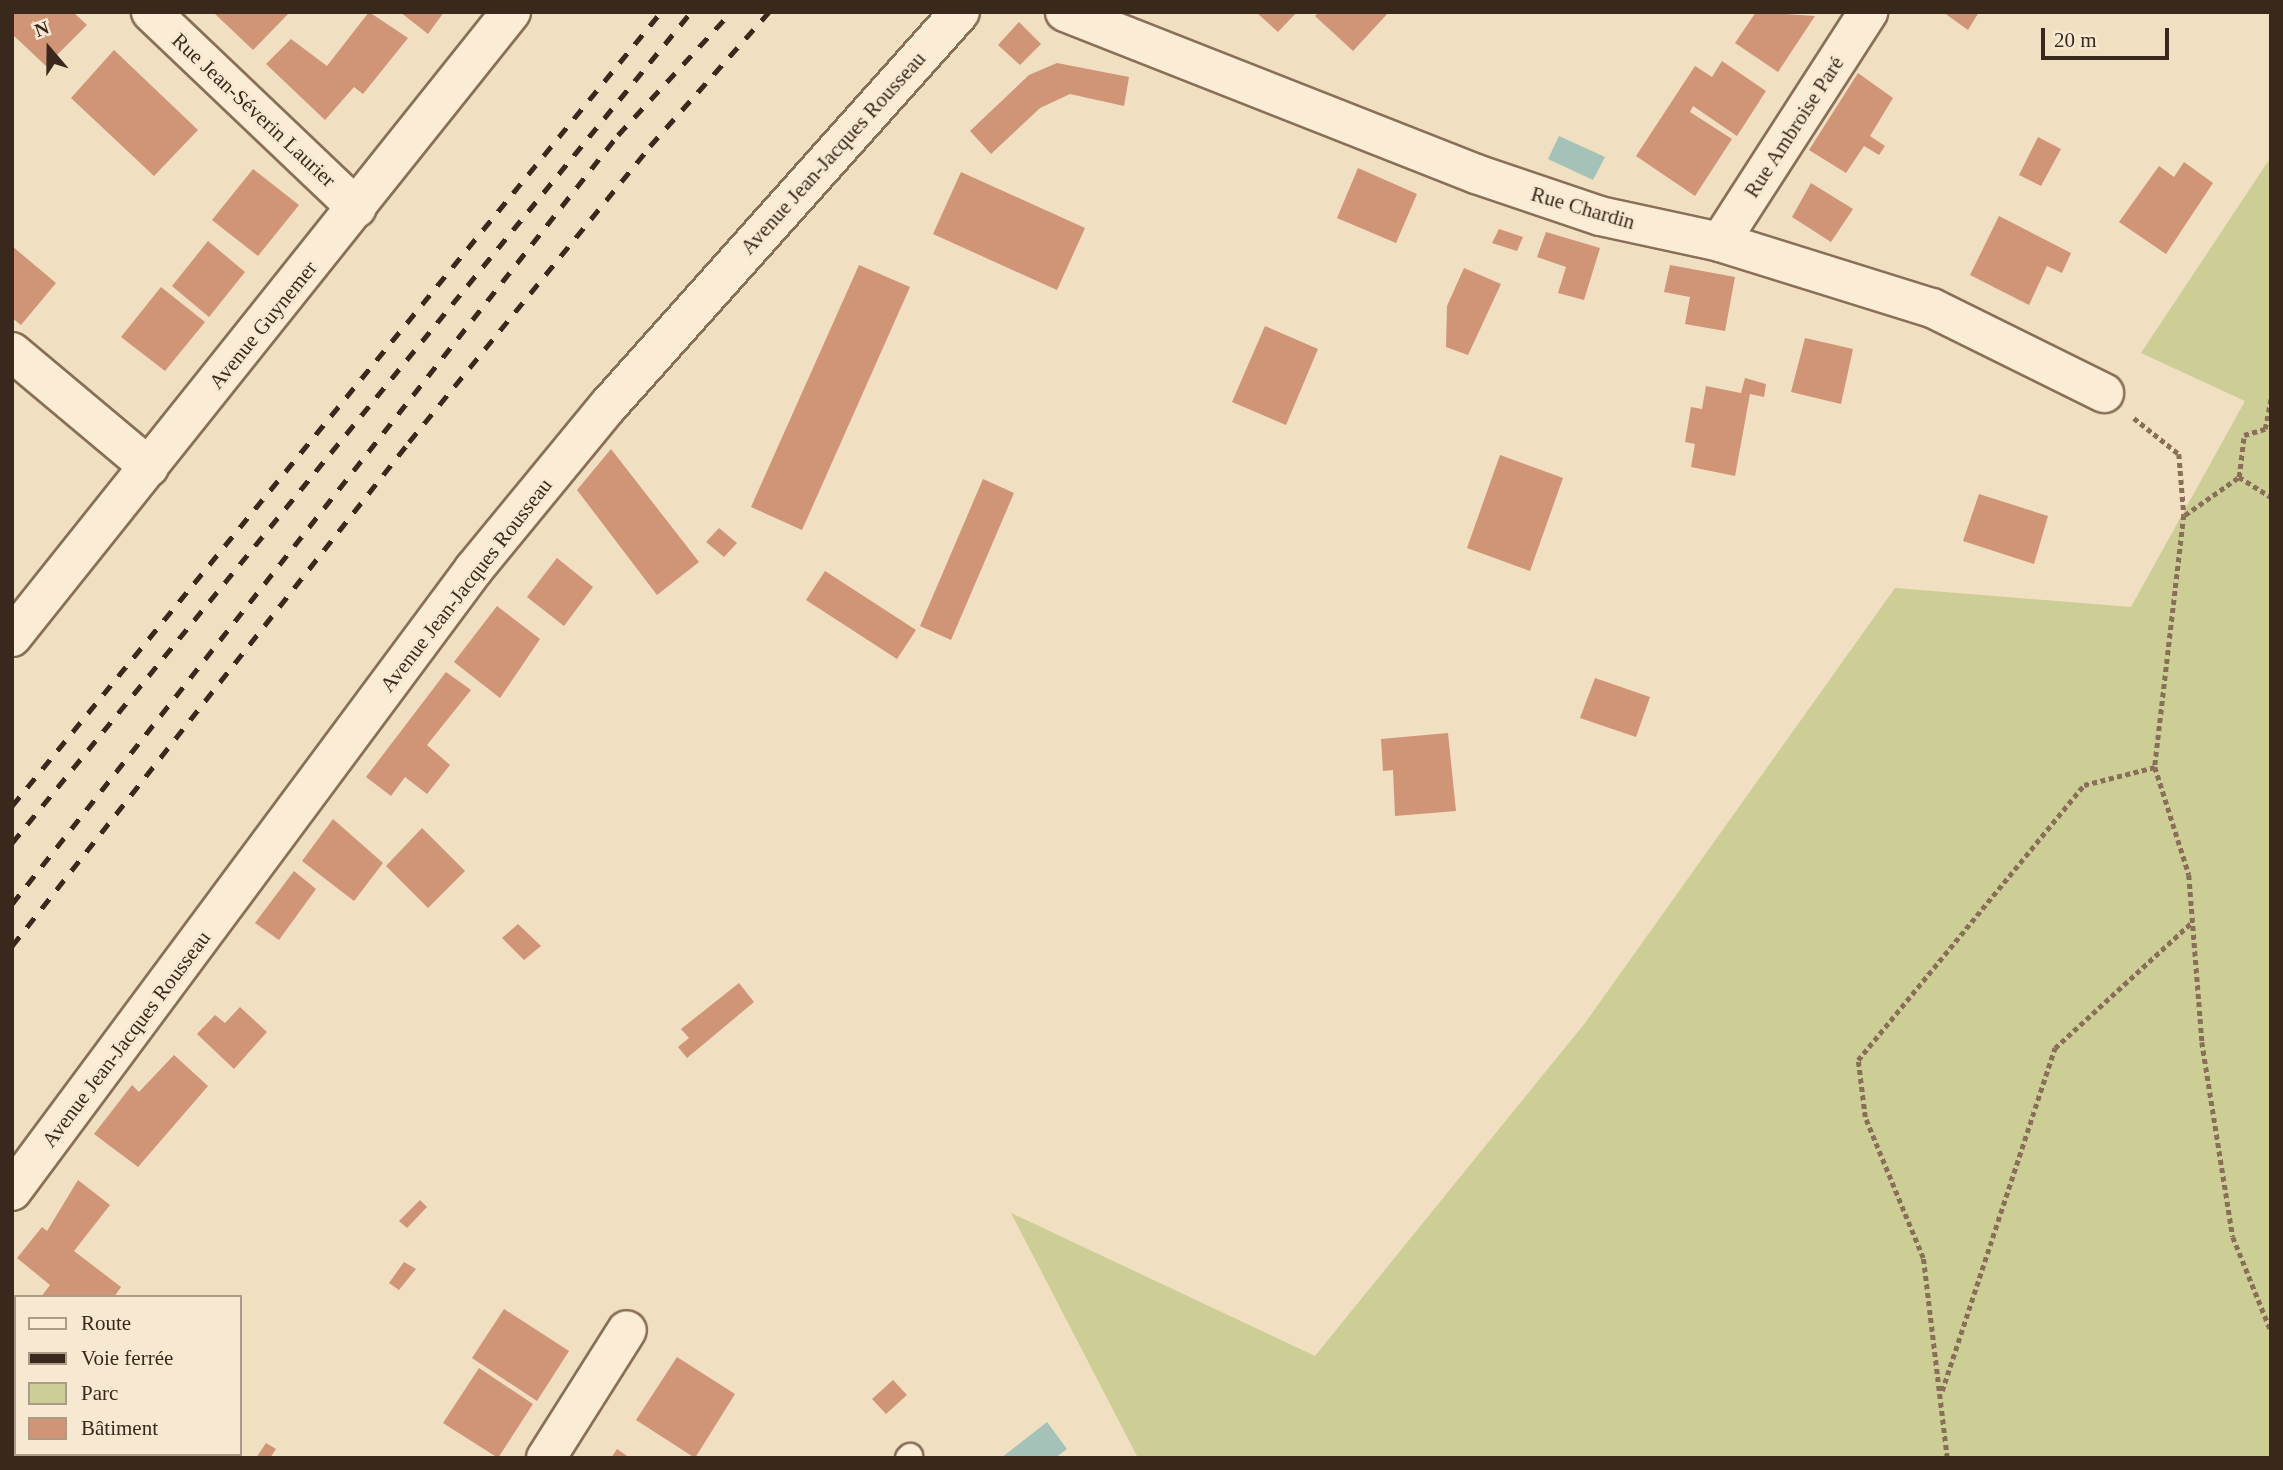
<!DOCTYPE html>
<meta charset="utf-8">
<style>
body{margin:0}
#map{position:relative;width:2283px;height:1470px;overflow:hidden;background:#f0dfc1;font-family:Georgia,serif}
div>[style]{position:absolute}
[style*='--x']{left:calc(var(--x)*1px);top:calc(var(--y)*1px);width:calc(var(--w)*1px);rotate:calc(var(--a)*1deg)}
.green>*{inset:0;background:#ccce95}
.water>*{inset:0;background:#a4c2b7}
.building>*{inset:0;background:#d09476}
.path>*{height:4.5px;margin-top:-2.25px;transform-origin:0;background:repeating-linear-gradient(90deg,#8a6f58 0 5px,transparent 0 8.5px)}
.roads{filter:drop-shadow(2px 0 #8a6f58) drop-shadow(-2px 0 #8a6f58) drop-shadow(0 2px #8a6f58) drop-shadow(0 -2px #8a6f58)}
.service>*{height:24px;margin:-12px;padding:0 12px;transform-origin:12px;border-radius:12px;background:#faecd5}
.minor>*{height:38px;margin:-19px;padding:0 19px;transform-origin:19px;border-radius:19px;background:#faecd5}
.secondary>*{height:38px;margin:-19px;padding:0 19px;transform-origin:19px;border-radius:19px;background:#faecd5}
.rail>*{height:5px;margin-top:-2.5px;transform-origin:0;background:repeating-linear-gradient(90deg,#39291d 0 12px,transparent 0 24px)}
span{translate:-50% -50%;white-space:nowrap;text-align:center;line-height:1.15;-webkit-text-stroke:5px #f7e9d1;paint-order:stroke}
.street-label{font-size:21px;color:#39291d}
.frame{position:absolute;inset:0;border:14px solid #39291d;pointer-events:none}
.legend{position:absolute;left:14px;top:1295px;width:228px;height:161px;box-sizing:border-box;background:#f7e9d1;border:2px solid #ab9c89;margin:0;padding:9px 12px;list-style:none;font-size:21px;color:#39291d}
.legend li{display:flex;align-items:center;gap:14px;height:35px}
.legend b{width:35px;border:2px solid #ab9c89}
.north{position:absolute;left:14px;top:14px;width:70px;height:70px;-webkit-text-stroke:5px #f7e9d1;paint-order:stroke;rotate:340deg;font-size:19px;font-weight:700;line-height:28px;text-align:center;color:#39291d}
.north::after{content:'';display:block;margin:auto;width:24px;height:32px;background:#39291d;clip-path:polygon(50% 0,100% 100%,50% 72%,0 100%)}
.scale{position:absolute;left:2041px;top:28px;width:128px;height:32px;box-sizing:border-box;border:4px solid #39291d;border-top:0;padding-left:9px;font-size:21px;line-height:24px;white-space:nowrap;color:#39291d;-webkit-text-stroke:5px #f7e9d1;paint-order:stroke}
</style>
<div id="map">
<div class="green">
<div style="clip-path:polygon(2271px 157px,2271px 1458px,1138px 1458px,1011px 1213px,1315px 1356px,1585px 1023px,1895px 588px,2131px 607px,2245px 401px,2141px 353px)"></div>
</div>
<div class="water">
<div style="clip-path:polygon(1559px 136px,1605px 157px,1593px 180px,1548px 159px)"></div>
<div style="clip-path:polygon(1047px 1422px,1067px 1449px,1055px 1458px,1001px 1458px)"></div>
</div>
<div class="building">
<div style="clip-path:polygon(12px 12px,73px 12px,87px 25px,46px 66px,12px 34px)"></div>
<div style="clip-path:polygon(213px 12px,290px 12px,253px 50px)"></div>
<div style="clip-path:polygon(369px 12px,408px 38px,363px 94px,354px 87px,325px 120px,266px 64px,291px 39px,327px 66px)"></div>
<div style="clip-path:polygon(400px 12px,444px 12px,428px 34px)"></div>
<div style="clip-path:polygon(1256px 12px,1297px 12px,1278px 32px)"></div>
<div style="clip-path:polygon(1319px 12px,1389px 12px,1353px 51px,1315px 16px)"></div>
<div style="clip-path:polygon(1756px 12px,1815px 16px,1778px 72px,1735px 43px)"></div>
<div style="clip-path:polygon(1943px 12px,1979px 12px,1968px 30px)"></div>
<div style="clip-path:polygon(1019px 22px,1041px 44px,1020px 65px,998px 45px)"></div>
<div style="clip-path:polygon(114px 50px,198px 130px,154px 176px,71px 98px)"></div>
<div style="clip-path:polygon(1722px 61px,1766px 91px,1737px 136px,1693px 106px,1690px 112px,1732px 139px,1695px 196px,1636px 156px,1695px 66px,1712px 77px)"></div>
<div style="clip-path:polygon(1057px 63px,1129px 77px,1124px 106px,1070px 94px,1040px 108px,991px 154px,970px 131px,1029px 75px)"></div>
<div style="clip-path:polygon(1858px 73px,1893px 98px,1870px 136px,1885px 146px,1879px 155px,1864px 146px,1846px 173px,1809px 150px)"></div>
<div style="clip-path:polygon(2038px 137px,2061px 149px,2041px 186px,2019px 175px)"></div>
<div style="clip-path:polygon(2184px 162px,2213px 183px,2166px 254px,2119px 222px,2159px 166px,2174px 177px)"></div>
<div style="clip-path:polygon(1358px 168px,1417px 194px,1396px 243px,1337px 218px)"></div>
<div style="clip-path:polygon(253px 169px,299px 205px,258px 256px,212px 220px)"></div>
<div style="clip-path:polygon(961px 172px,1085px 228px,1057px 290px,933px 234px)"></div>
<div style="clip-path:polygon(1811px 183px,1853px 209px,1831px 242px,1792px 217px)"></div>
<div style="clip-path:polygon(1999px 216px,2071px 253px,2062px 273px,2047px 266px,2029px 305px,1970px 275px)"></div>
<div style="clip-path:polygon(1499px 229px,1523px 237px,1517px 251px,1492px 243px)"></div>
<div style="clip-path:polygon(1546px 232px,1600px 248px,1584px 300px,1558px 293px,1566px 267px,1537px 257px)"></div>
<div style="clip-path:polygon(208px 241px,245px 272px,209px 317px,172px 286px)"></div>
<div style="clip-path:polygon(12px 246px,56px 283px,21px 325px,12px 318px)"></div>
<div style="clip-path:polygon(859px 265px,910px 287px,802px 530px,751px 507px)"></div>
<div style="clip-path:polygon(1670px 265px,1735px 277px,1725px 331px,1685px 324px,1690px 297px,1664px 292px)"></div>
<div style="clip-path:polygon(1464px 268px,1501px 284px,1468px 355px,1446px 347px,1447px 306px)"></div>
<div style="clip-path:polygon(161px 287px,205px 322px,165px 371px,121px 337px)"></div>
<div style="clip-path:polygon(1265px 326px,1318px 349px,1286px 425px,1232px 402px)"></div>
<div style="clip-path:polygon(1805px 338px,1853px 349px,1841px 404px,1791px 392px)"></div>
<div style="clip-path:polygon(1745px 378px,1766px 384px,1764px 397px,1750px 394px,1735px 476px,1691px 467px,1695px 444px,1685px 442px,1691px 407px,1702px 409px,1706px 386px,1741px 393px)"></div>
<div style="clip-path:polygon(611px 449px,699px 562px,657px 595px,577px 490px)"></div>
<div style="clip-path:polygon(1500px 455px,1563px 478px,1530px 571px,1467px 548px)"></div>
<div style="clip-path:polygon(983px 479px,1014px 493px,951px 640px,920px 626px)"></div>
<div style="clip-path:polygon(1979px 494px,2048px 516px,2034px 564px,1963px 541px)"></div>
<div style="clip-path:polygon(719px 528px,737px 543px,724px 557px,706px 542px)"></div>
<div style="clip-path:polygon(557px 558px,593px 587px,564px 626px,527px 597px)"></div>
<div style="clip-path:polygon(825px 571px,916px 630px,897px 659px,806px 600px)"></div>
<div style="clip-path:polygon(497px 606px,540px 639px,500px 698px,454px 662px)"></div>
<div style="clip-path:polygon(446px 672px,471px 690px,427px 745px,450px 765px,427px 794px,405px 777px,391px 796px,366px 777px)"></div>
<div style="clip-path:polygon(1595px 678px,1650px 697px,1636px 737px,1580px 718px)"></div>
<div style="clip-path:polygon(1448px 733px,1456px 811px,1395px 816px,1393px 770px,1383px 771px,1381px 739px)"></div>
<div style="clip-path:polygon(333px 819px,383px 863px,354px 901px,302px 861px)"></div>
<div style="clip-path:polygon(422px 828px,465px 871px,428px 908px,386px 866px)"></div>
<div style="clip-path:polygon(294px 871px,316px 889px,279px 940px,255px 923px)"></div>
<div style="clip-path:polygon(518px 924px,541px 946px,524px 960px,502px 938px)"></div>
<div style="clip-path:polygon(739px 983px,754px 1002px,687px 1058px,678px 1047px,689px 1038px,681px 1029px)"></div>
<div style="clip-path:polygon(240px 1007px,267px 1032px,234px 1069px,197px 1034px,215px 1015px,225px 1023px)"></div>
<div style="clip-path:polygon(174px 1055px,208px 1086px,138px 1167px,94px 1134px,132px 1085px,139px 1092px)"></div>
<div style="clip-path:polygon(78px 1180px,110px 1205px,74px 1251px,121px 1287px,114px 1297px,41px 1297px,50px 1285px,17px 1258px,42px 1227px,47px 1231px)"></div>
<div style="clip-path:polygon(420px 1200px,427px 1207px,407px 1228px,399px 1221px)"></div>
<div style="clip-path:polygon(404px 1262px,416px 1269px,399px 1290px,389px 1283px)"></div>
<div style="clip-path:polygon(504px 1309px,569px 1351px,537px 1401px,472px 1358px)"></div>
<div style="clip-path:polygon(12px 1312px,16px 1315px,16px 1352px,12px 1350px)"></div>
<div style="clip-path:polygon(677px 1357px,735px 1394px,695px 1458px,636px 1420px)"></div>
<div style="clip-path:polygon(479px 1368px,533px 1404px,498px 1458px,443px 1423px)"></div>
<div style="clip-path:polygon(893px 1380px,907px 1395px,886px 1414px,872px 1399px)"></div>
<div style="clip-path:polygon(266px 1443px,276px 1449px,270px 1458px,256px 1458px)"></div>
<div style="clip-path:polygon(617px 1449px,630px 1458px,611px 1458px)"></div>
<div style="clip-path:polygon(102px 1454px,131px 1454px,133px 1456px,107px 1458px)"></div>
</div>
<div class="path">
<div style="--x:2134;--y:418;--w:58;--a:38.7"></div>
<div style="--x:2179;--y:454;--w:61;--a:85.3"></div>
<div style="--x:2184;--y:515;--w:254;--a:96.6"></div>
<div style="--x:2155;--y:767;--w:113;--a:72.5"></div>
<div style="--x:2189;--y:875;--w:168;--a:85.5"></div>
<div style="--x:2202;--y:1042;--w:197;--a:81"></div>
<div style="--x:2233;--y:1237;--w:101;--a:68"></div>
<div style="--x:2239;--y:477;--w:42;--a:-83.2"></div>
<div style="--x:2244;--y:435;--w:22;--a:-16"></div>
<div style="--x:2265;--y:429;--w:33;--a:-79"></div>
<div style="--x:2185;--y:515;--w:66;--a:-35.1"></div>
<div style="--x:2239;--y:477;--w:38;--a:32"></div>
<div style="--x:1942;--y:1391;--w:361;--a:-71.8"></div>
<div style="--x:2055;--y:1048;--w:186;--a:-42.6"></div>
<div style="--x:1947;--y:1458;--w:201;--a:-96.8"></div>
<div style="--x:1923;--y:1258;--w:152;--a:-112.4"></div>
<div style="--x:1865;--y:1117;--w:57;--a:-97"></div>
<div style="--x:1858;--y:1060;--w:356;--a:-50.6"></div>
<div style="--x:2084;--y:785;--w:73;--a:-14.2"></div>
</div>
<div class="roads">
<div class="service">
<div style="--x:908;--y:1458;--w:3;--a:-45"></div>
</div>
<div class="minor">
<div style="--x:151;--y:12;--w:284;--a:43.6"></div>
<div style="--x:1065;--y:12;--w:442;--a:21.5"></div>
<div style="--x:1476;--y:174;--w:131;--a:18.7"></div>
<div style="--x:1600;--y:216;--w:123;--a:12.2"></div>
<div style="--x:1720;--y:242;--w:222;--a:17.3"></div>
<div style="--x:1932;--y:308;--w:192;--a:26.3"></div>
<div style="--x:1720;--y:242;--w:274;--a:-57.2"></div>
<div style="--x:12;--y:352;--w:179;--a:40"></div>
<div style="--x:546;--y:1458;--w:151;--a:-57.7"></div>
</div>
<div class="secondary">
<div style="--x:12;--y:637;--w:800;--a:-51.4"></div>
<div style="--x:12;--y:1191;--w:775;--a:-53.4"></div>
<div style="--x:474;--y:569;--w:211;--a:-50.6"></div>
<div style="--x:608;--y:406;--w:528;--a:-48.22"></div>
</div>
</div>
<div class="rail">
<div style="--x:12;--y:806;--w:1025;--a:-50.74"></div>
<div style="--x:12;--y:843;--w:1073;--a:-50.75"></div>
<div style="--x:12;--y:904;--w:979;--a:-51.76"></div>
<div style="--x:618;--y:135;--w:167;--a:-47.4"></div>
<div style="--x:12;--y:946;--w:642;--a:-51.77"></div>
<div style="--x:409;--y:442;--w:382;--a:-50.8"></div>
<div style="--x:650;--y:146;--w:179;--a:-48.4"></div>
</div>
<div class="street-label">
<span style="left:254px;top:110px;rotate:43deg">Rue Jean-Séverin Laurier</span>
<span style="left:1794px;top:127px;rotate:-57deg">Rue Ambroise Paré</span>
<span style="left:833px;top:153px;rotate:-48deg">Avenue Jean-Jacques Rousseau</span>
<span style="left:1583px;top:208px;rotate:16deg">Rue Chardin</span>
<span style="left:263px;top:325px;rotate:-51deg">Avenue Guynemer</span>
<span style="left:466px;top:585px;rotate:-52deg">Avenue Jean-Jacques Rousseau</span>
<span style="left:126px;top:1039px;rotate:-53deg">Avenue Jean-Jacques Rousseau</span>
</div>
<div class="frame"></div>
<ul class="legend">
<li><b style="height:9px;background:#faecd5"></b>Route</li>
<li><b style="height:9px;background:#39291d"></b>Voie ferrée</li>
<li><b style="height:19px;background:#ccce95"></b>Parc</li>
<li><b style="height:19px;background:#d09476"></b>Bâtiment</li>
</ul>
<div class="north">N</div>
<div class="scale">20 m</div>
</div>
